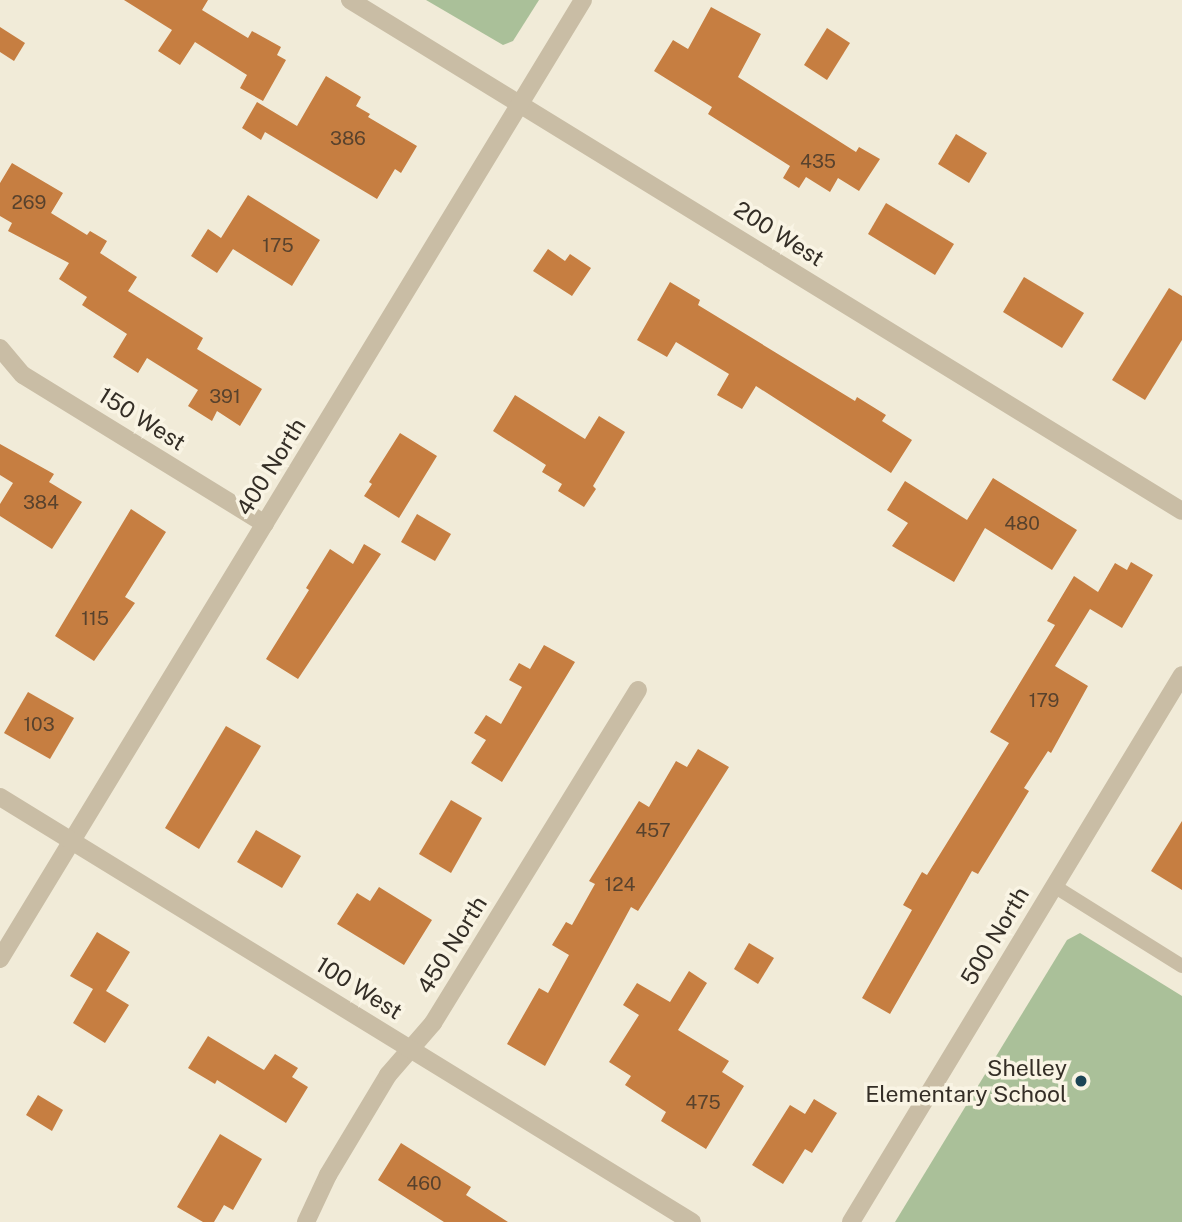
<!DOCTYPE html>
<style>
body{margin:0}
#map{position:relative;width:1182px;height:1222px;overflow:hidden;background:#f1ebd8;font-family:"Public Sans",sans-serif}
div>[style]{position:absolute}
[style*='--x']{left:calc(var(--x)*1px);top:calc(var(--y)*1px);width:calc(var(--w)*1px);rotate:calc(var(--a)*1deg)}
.green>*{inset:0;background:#aac099}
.building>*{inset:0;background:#c67e41}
.service>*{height:14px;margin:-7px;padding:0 7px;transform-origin:7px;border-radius:7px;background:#c9bda5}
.minor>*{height:18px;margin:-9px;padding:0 9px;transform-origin:9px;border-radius:9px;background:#c9bda5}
.tertiary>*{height:18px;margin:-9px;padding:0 9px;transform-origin:9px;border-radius:9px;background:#c9bda5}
.dots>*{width:19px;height:19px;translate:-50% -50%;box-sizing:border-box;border:4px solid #f9f4e4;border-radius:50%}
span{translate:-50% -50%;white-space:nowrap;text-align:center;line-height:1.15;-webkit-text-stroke:7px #f9f4e4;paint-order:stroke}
.number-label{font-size:19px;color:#58422d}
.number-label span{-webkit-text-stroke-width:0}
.street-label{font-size:23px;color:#342e26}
.poi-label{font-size:23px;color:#342e26}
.right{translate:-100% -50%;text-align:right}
</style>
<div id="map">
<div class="green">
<div style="clip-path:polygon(426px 0,539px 0,513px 41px,503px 45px)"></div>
<div style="clip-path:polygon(1080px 933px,1182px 996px,1182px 1222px,895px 1222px,1067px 940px)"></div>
</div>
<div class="building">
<div style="clip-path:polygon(124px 0,208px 0,202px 10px,248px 38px,252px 31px,281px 47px,277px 55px,286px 60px,263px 101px,240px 88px,247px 75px,195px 42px,180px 65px,158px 51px,172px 30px)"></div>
<div style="clip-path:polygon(711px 7px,761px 34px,738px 77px,856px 152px,859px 147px,880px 159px,859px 191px,838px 178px,830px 192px,806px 177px,799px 188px,783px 178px,790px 166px,708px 114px,712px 107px,654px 71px,673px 40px,688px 49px)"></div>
<div style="clip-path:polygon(0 27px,25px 43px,14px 61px,0 52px)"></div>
<div style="clip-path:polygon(827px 28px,850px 43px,827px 80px,804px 65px)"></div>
<div style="clip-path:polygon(326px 76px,361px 97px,356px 106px,370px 114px,368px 117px,417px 146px,401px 173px,395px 169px,377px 199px,265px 132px,261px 140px,242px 128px,257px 102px,297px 126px)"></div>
<div style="clip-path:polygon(956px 134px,987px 153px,969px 183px,938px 164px)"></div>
<div style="clip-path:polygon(12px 163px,63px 193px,51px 213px,87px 235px,90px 231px,107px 241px,100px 253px,137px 277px,128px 291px,203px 338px,197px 349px,262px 389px,240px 426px,217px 411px,212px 421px,188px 406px,198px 390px,147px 358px,138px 373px,113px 357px,127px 334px,82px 305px,87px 297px,59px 279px,69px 263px,8px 231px,12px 223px,0 216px,0 183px)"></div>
<div style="clip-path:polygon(248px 195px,320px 240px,292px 286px,233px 249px,217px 273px,191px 256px,208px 229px,221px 238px)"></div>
<div style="clip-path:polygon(886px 203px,954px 244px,935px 275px,868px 234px)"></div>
<div style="clip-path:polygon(548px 249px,565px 261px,570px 254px,591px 268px,572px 296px,533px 271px)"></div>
<div style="clip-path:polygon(1024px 277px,1084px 313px,1062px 348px,1003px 312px)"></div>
<div style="clip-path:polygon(670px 282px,700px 300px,698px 305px,855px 401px,857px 397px,886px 415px,882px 421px,912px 440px,891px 473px,756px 386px,742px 409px,717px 395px,729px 374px,676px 342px,667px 357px,637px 340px)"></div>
<div style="clip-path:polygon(1169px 288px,1182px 296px,1182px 340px,1145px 400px,1112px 380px)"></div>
<div style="clip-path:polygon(515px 395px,585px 439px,599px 416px,625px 432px,593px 486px,596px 489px,584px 507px,558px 491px,562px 484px,542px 472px,546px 465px,493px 431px)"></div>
<div style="clip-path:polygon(400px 433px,437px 456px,399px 518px,364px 496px,372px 484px,369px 482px)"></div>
<div style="clip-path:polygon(0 444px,54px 474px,49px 482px,82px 502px,52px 549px,0 516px,0 504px,13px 483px,0 475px)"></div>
<div style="clip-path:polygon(993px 478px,1077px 530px,1052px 570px,985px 528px,954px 582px,892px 546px,908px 523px,887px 510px,905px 481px,967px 520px)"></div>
<div style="clip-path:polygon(131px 509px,166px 532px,125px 597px,135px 603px,94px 661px,55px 636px)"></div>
<div style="clip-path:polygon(417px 514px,451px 534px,435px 561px,401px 542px)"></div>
<div style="clip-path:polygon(364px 544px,381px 554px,298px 679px,266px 659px,309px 590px,306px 588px,330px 549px,353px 564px)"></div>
<div style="clip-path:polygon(1131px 562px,1153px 575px,1122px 628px,1090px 609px,1055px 666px,1088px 686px,1051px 753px,1048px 751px,1024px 788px,1029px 791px,978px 874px,972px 871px,890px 1014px,862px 998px,912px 910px,903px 905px,922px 872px,927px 875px,1009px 743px,990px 732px,1055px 625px,1047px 621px,1074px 576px,1098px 592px,1115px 563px,1127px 570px)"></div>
<div style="clip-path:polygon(544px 645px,575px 662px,502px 782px,471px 763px,486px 740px,474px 733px,486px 715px,501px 724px,522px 687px,509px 680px,519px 663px,530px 669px)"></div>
<div style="clip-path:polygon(28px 692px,74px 718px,50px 759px,4px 733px)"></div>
<div style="clip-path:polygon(226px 726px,261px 746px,199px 849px,165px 828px)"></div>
<div style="clip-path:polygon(698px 749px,729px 767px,638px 911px,631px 907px,545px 1066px,507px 1044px,539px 988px,548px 993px,569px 955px,552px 945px,566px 922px,572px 925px,595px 884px,589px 881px,639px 801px,649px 807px,676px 761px,687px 767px)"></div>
<div style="clip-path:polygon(451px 800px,482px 818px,451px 873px,419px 854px)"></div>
<div style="clip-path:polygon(1182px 821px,1182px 890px,1151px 871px)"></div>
<div style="clip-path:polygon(256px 830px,301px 856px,282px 888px,237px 862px)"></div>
<div style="clip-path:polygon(379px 887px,432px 920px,404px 965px,337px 924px,357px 893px,370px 901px)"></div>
<div style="clip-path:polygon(97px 932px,130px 952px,106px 991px,129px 1005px,105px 1043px,73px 1023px,93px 989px,70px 976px)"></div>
<div style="clip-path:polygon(749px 943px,774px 958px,758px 984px,734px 969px)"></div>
<div style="clip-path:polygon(689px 971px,707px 983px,678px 1030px,729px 1061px,722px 1072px,744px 1086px,706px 1149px,661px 1121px,666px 1112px,625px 1085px,631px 1076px,609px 1062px,639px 1015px,623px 1005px,637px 983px,670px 1002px)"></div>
<div style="clip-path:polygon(208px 1036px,264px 1070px,275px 1054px,298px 1068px,292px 1077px,308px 1087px,286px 1123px,217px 1080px,215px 1084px,188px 1068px)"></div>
<div style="clip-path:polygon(38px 1095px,63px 1110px,52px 1131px,26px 1115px)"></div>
<div style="clip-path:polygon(814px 1099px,837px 1113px,812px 1153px,805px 1149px,783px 1184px,752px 1165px,790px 1105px,805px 1114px)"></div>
<div style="clip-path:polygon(220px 1134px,262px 1159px,233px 1210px,224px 1205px,214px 1222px,203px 1222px,177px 1207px)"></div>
<div style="clip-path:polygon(401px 1143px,471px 1187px,466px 1195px,508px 1222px,444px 1222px,378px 1180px)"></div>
</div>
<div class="service">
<div style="--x:1054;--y:886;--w:151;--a:32"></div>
</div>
<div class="minor">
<div style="--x:350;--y:0;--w:976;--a:31.56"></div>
<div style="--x:0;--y:348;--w:35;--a:50"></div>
<div style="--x:23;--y:375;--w:284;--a:31.6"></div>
<div style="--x:0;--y:959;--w:1122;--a:-58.7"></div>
<div style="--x:306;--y:1222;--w:52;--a:-64.9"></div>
<div style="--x:328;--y:1175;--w:117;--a:-59"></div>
<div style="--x:388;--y:1075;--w:69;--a:-49.1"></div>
<div style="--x:433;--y:1023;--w:391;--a:-58.4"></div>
</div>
<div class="tertiary">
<div style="--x:0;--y:797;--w:812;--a:31.56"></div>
<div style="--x:851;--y:1222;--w:639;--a:-58.82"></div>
</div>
<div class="dots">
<div style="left:1081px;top:1081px;background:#1c4556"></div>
</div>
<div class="number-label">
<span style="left:348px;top:139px">386</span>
<span style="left:818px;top:162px">435</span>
<span style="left:29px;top:203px">269</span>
<span style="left:278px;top:246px">175</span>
<span style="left:225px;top:397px">391</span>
<span style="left:41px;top:503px">384</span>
<span style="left:1022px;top:524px">480</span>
<span style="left:95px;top:619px">115</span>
<span style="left:1044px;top:701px">179</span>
<span style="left:39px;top:725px">103</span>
<span style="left:653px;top:831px">457</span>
<span style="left:620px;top:885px">124</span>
<span style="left:703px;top:1103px">475</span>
<span style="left:424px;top:1184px">460</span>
</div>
<div class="street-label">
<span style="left:779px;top:234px;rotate:32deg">200 West</span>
<span style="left:142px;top:419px;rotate:32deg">150 West</span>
<span style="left:271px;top:467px;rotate:-58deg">400 North</span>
<span style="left:995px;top:936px;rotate:-59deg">500 North</span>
<span style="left:452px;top:945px;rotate:-58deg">450 North</span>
<span style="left:359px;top:988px;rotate:32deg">100 West</span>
</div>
<div class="poi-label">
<span class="right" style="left:1067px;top:1081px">Shelley<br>Elementary School</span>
</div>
</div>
